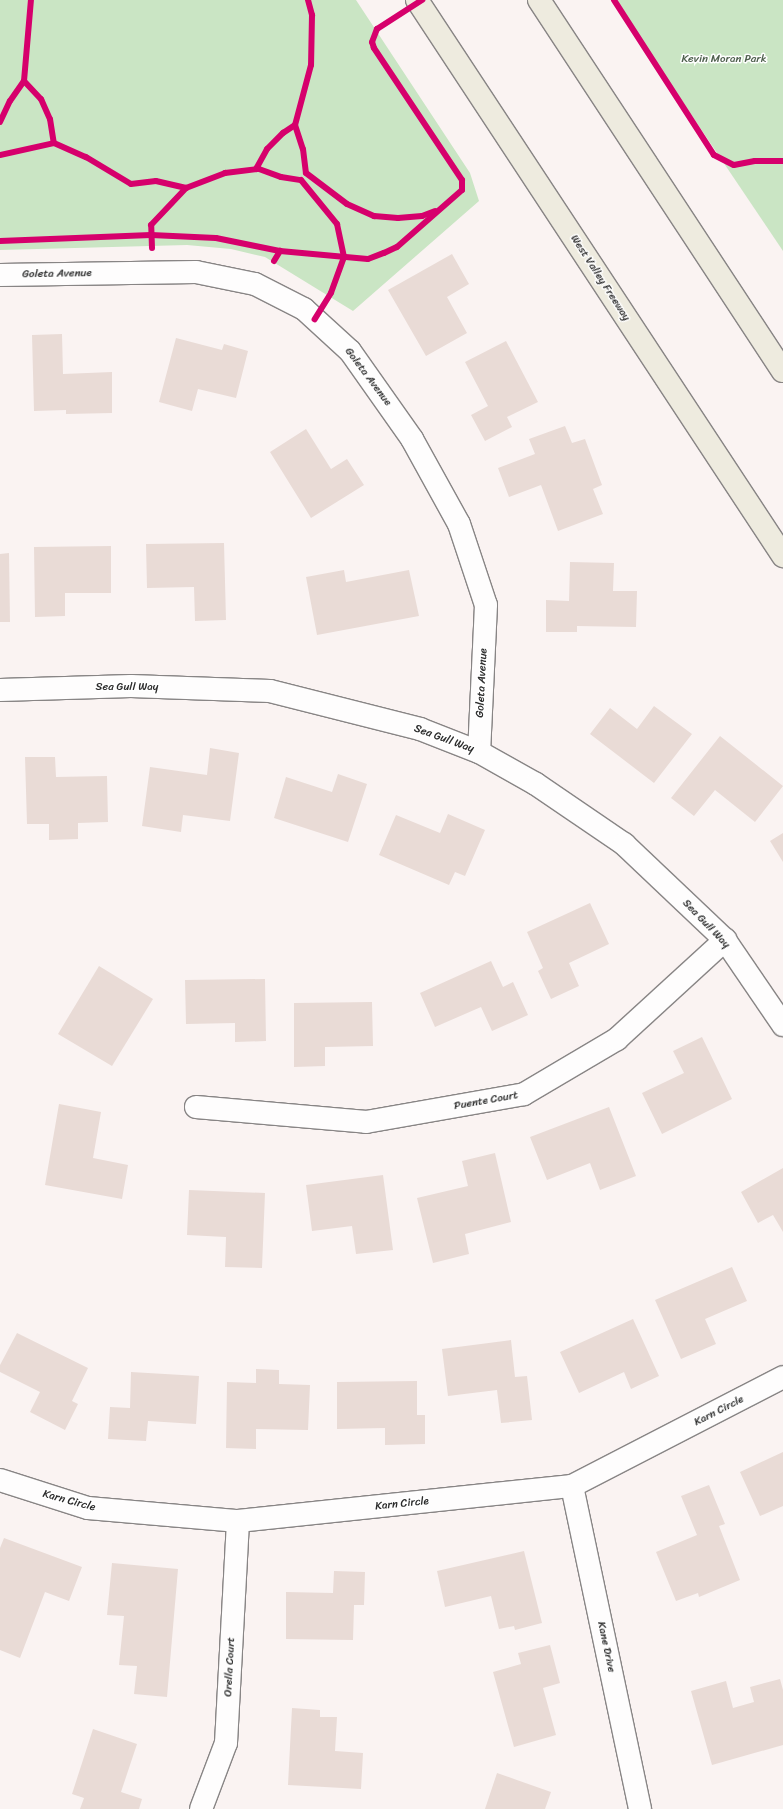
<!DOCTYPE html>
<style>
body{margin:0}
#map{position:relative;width:783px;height:1809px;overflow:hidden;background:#faf3f2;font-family:Sriracha,sans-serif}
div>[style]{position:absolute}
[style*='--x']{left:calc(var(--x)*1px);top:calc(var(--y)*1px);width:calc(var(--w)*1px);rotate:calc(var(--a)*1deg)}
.green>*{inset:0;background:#cae5c4}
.building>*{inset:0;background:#e9dbd6}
.roads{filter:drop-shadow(1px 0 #888585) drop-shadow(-1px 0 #888585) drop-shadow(0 1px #888585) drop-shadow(0 -1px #888585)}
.minor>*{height:22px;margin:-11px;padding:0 11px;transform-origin:11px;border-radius:11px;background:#fefdfd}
.highway>*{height:22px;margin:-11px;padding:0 11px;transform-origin:11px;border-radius:11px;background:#eeebdf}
.cycleway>*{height:6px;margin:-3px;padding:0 3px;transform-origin:3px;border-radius:3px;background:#d6006c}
span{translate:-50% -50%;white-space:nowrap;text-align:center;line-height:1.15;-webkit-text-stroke:3px #fff;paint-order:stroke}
.park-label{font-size:11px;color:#4f604e}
.street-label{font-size:11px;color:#2b2b2b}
</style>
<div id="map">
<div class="green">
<div style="clip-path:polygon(0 0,356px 0,470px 173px,479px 201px,353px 311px,265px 257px,231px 249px,187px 245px,0 250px)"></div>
<div style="clip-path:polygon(614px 0,783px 0,783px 251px)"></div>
</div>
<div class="building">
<div style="clip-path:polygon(452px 254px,469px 284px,447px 297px,467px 333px,426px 356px,388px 290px)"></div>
<div style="clip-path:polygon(62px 334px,63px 374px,112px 372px,112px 413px,66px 414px,66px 410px,34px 411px,32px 335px)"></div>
<div style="clip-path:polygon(176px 338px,222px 350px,224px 344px,248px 351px,236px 398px,198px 389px,192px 411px,159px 402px)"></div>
<div style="clip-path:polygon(506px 341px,538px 402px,507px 417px,512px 427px,485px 441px,471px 415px,488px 406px,465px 362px)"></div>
<div style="clip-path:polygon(565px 426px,572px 443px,585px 439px,602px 485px,593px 489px,603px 514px,558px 531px,541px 485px,509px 497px,498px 468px,535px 454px,529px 439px)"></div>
<div style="clip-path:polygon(306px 429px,331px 469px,347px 459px,364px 485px,311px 518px,270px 452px)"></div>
<div style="clip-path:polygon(224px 543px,226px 620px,195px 621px,194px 587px,147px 588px,146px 544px)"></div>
<div style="clip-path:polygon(111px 546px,111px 593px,65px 593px,65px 616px,35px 617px,34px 547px)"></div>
<div style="clip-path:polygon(9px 553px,10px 622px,0 622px,0 554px)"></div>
<div style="clip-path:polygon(570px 562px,614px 563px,613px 591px,637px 591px,636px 627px,577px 626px,577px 632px,546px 632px,546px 600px,569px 601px)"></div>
<div style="clip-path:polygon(344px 570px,346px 582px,409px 570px,419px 616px,317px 635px,306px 577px)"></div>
<div style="clip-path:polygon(654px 706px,692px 734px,654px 783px,590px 734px,610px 708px,637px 729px)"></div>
<div style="clip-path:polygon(720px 736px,783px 786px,755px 822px,715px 790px,694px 816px,671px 798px)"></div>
<div style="clip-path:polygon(210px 748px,239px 753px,230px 821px,183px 815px,181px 832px,142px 826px,150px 767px,207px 775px)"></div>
<div style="clip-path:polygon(25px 757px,55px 757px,56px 777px,107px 776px,108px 822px,78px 823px,78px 839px,49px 840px,49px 824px,27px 824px)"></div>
<div style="clip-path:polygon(338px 774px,367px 784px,348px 842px,274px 818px,286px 777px,332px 792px)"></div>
<div style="clip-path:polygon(448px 814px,485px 830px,465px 876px,455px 872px,449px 885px,379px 855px,396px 815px,440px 833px)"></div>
<div style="clip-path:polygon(783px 833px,783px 862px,770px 841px)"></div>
<div style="clip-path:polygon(590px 903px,609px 944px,569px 963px,579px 986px,551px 999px,538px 971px,543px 968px,527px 932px)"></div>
<div style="clip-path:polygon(491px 961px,503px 987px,513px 982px,528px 1015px,492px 1031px,481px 1007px,435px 1027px,420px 993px)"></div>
<div style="clip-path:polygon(99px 966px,153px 999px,112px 1066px,58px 1034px)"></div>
<div style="clip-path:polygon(265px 979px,266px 1041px,235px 1042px,235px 1023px,186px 1024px,185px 980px)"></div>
<div style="clip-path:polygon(372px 1002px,373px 1046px,325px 1047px,325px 1066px,294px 1067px,294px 1003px)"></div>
<div style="clip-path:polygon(702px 1037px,732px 1099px,662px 1134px,642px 1093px,684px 1073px,673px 1051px)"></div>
<div style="clip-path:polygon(59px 1104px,101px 1112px,93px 1158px,128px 1165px,122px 1199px,45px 1185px)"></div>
<div style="clip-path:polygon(609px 1107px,636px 1176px,600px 1190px,590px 1163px,547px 1180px,530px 1137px)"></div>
<div style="clip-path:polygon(495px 1153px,511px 1222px,465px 1234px,469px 1254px,433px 1263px,417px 1198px,468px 1186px,462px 1161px)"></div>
<div style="clip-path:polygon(783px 1168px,783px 1232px,773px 1215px,758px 1223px,741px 1192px)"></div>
<div style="clip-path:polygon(383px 1175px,393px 1250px,356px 1254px,352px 1226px,312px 1231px,306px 1185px)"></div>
<div style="clip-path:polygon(189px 1190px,265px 1193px,262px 1268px,225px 1267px,226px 1237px,187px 1235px)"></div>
<div style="clip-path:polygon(732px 1267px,747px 1301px,705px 1319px,716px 1344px,681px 1359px,655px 1300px)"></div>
<div style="clip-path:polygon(633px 1319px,659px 1376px,631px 1389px,624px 1372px,579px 1393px,560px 1352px)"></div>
<div style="clip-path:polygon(17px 1333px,88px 1368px,72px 1401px,78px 1404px,65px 1430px,30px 1412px,40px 1392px,0 1372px,0 1365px)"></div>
<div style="clip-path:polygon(511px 1340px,515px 1377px,527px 1376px,532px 1420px,501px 1423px,497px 1390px,448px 1396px,442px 1349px)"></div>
<div style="clip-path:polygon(256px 1369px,279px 1370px,279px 1384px,310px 1385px,308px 1430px,256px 1429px,256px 1449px,226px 1448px,227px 1382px,256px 1383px)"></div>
<div style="clip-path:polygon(131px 1372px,199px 1376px,196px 1424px,148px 1421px,146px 1441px,108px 1439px,110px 1407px,130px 1408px)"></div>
<div style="clip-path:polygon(417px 1381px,417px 1415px,425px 1415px,425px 1444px,385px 1445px,385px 1428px,337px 1429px,337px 1382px)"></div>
<div style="clip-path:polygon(783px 1452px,783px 1506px,760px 1516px,740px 1472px)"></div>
<div style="clip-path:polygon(709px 1485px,725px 1524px,719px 1526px,740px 1580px,699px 1597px,698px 1593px,676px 1601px,656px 1552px,697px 1535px,681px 1496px)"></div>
<div style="clip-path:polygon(4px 1538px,82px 1567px,69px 1601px,45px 1592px,20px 1658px,0 1650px,0 1548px)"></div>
<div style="clip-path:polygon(524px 1551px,542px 1623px,515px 1630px,514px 1626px,499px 1629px,491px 1596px,445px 1607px,437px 1571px)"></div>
<div style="clip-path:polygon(112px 1563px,178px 1569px,167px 1697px,134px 1694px,137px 1666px,119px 1665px,124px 1616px,107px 1615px)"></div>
<div style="clip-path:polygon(334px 1571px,365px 1572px,364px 1605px,354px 1605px,353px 1640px,286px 1639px,286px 1592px,333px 1593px)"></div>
<div style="clip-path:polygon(550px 1645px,560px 1683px,543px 1688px,556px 1735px,514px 1747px,493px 1672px,521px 1664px,518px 1653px)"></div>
<div style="clip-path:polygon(780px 1679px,783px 1690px,783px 1745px,712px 1765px,691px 1691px,726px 1681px,733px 1708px,754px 1702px,750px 1687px)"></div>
<div style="clip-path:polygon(292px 1708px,320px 1710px,320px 1717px,337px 1717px,335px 1751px,363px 1753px,361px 1789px,288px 1785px)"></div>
<div style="clip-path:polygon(93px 1729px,137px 1744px,121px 1792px,142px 1799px,139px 1809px,80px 1809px,84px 1798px,72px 1794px)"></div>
<div style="clip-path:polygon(497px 1773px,551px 1792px,545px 1809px,485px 1809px)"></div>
</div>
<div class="roads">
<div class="minor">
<div style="--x:0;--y:275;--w:196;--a:-0.9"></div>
<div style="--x:196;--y:272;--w:60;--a:11.5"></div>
<div style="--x:255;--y:284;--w:55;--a:27"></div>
<div style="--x:304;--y:309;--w:62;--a:42.4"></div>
<div style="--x:350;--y:351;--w:108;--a:54.8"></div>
<div style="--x:412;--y:439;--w:97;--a:61.1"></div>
<div style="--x:459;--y:524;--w:85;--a:71.6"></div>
<div style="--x:486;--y:605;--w:147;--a:92.7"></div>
<div style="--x:0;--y:690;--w:131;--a:-1.7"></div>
<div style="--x:131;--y:686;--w:139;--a:2.1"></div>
<div style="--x:270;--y:691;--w:155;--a:14.2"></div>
<div style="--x:420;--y:729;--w:63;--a:21.3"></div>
<div style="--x:479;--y:752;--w:65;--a:29.3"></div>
<div style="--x:536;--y:784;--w:107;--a:34.3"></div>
<div style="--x:624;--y:844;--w:139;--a:43.5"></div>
<div style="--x:725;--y:940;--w:103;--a:55.7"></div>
<div style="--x:196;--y:1107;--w:171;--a:5"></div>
<div style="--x:366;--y:1122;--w:160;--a:-10"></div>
<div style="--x:524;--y:1094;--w:108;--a:-30.6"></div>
<div style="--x:617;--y:1039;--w:147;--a:-42.5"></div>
<div style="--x:0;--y:1480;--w:92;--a:17.7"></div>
<div style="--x:88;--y:1508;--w:151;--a:5"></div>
<div style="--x:238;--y:1521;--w:336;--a:-6"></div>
<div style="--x:572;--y:1486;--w:237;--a:-27.3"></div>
<div style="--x:572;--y:1486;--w:330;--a:78.1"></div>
<div style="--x:201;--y:1809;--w:71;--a:-69.3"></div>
<div style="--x:226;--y:1743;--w:222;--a:-86.9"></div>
</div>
<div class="highway">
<div style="--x:417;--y:0;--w:666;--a:56.64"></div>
<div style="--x:539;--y:0;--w:444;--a:56.7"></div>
</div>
</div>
<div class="cycleway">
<div style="--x:308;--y:0;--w:16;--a:75"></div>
<div style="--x:312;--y:15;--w:50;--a:91.1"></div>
<div style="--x:311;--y:65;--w:62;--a:104.9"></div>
<div style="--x:295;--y:125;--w:25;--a:72"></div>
<div style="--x:303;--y:149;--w:24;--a:83"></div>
<div style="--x:306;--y:173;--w:51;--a:37.1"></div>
<div style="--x:347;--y:204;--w:30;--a:24"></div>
<div style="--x:374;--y:216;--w:24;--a:5"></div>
<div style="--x:398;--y:218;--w:24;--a:-5"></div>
<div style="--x:422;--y:216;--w:14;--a:-21"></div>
<div style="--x:614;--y:0;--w:184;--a:57.2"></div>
<div style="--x:714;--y:155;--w:22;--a:27"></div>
<div style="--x:734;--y:165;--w:21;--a:-11"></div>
<div style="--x:755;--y:161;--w:28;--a:0"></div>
<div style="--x:24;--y:81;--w:25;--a:47"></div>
<div style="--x:41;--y:99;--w:22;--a:66"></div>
<div style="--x:50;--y:119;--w:24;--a:81"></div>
<div style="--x:0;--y:122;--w:23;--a:-65"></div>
<div style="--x:10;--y:101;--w:24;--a:-55"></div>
<div style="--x:24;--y:81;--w:81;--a:-85.1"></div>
<div style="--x:0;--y:155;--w:55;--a:-12.5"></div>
<div style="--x:54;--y:143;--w:35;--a:24"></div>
<div style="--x:86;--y:157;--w:52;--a:31"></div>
<div style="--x:131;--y:184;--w:25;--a:-7"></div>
<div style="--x:156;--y:181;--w:31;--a:13"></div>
<div style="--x:256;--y:169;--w:23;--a:-61"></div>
<div style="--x:267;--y:149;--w:23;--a:-45"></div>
<div style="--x:283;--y:133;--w:14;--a:-34"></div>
<div style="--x:0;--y:241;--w:151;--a:-2.3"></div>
<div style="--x:151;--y:235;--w:65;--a:2.6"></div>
<div style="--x:216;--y:238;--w:65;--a:11.5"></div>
<div style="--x:152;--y:248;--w:23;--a:-92"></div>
<div style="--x:151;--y:225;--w:51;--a:-46.6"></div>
<div style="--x:186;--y:188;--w:42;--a:-21"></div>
<div style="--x:225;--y:173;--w:34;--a:-7"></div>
<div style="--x:259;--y:169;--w:23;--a:20"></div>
<div style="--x:281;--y:177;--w:20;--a:9"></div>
<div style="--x:301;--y:180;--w:57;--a:50.7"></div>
<div style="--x:337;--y:224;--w:34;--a:78"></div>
<div style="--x:344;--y:257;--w:38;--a:110"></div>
<div style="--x:331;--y:293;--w:31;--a:122"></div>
<div style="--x:274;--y:261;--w:12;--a:-59"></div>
<div style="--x:280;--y:251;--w:88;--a:5.2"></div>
<div style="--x:368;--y:259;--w:17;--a:-21"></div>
<div style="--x:384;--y:253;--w:14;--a:-25"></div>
<div style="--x:397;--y:247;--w:86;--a:-41.2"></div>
<div style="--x:462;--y:190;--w:10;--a:-90"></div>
<div style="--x:462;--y:180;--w:159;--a:-123.7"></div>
<div style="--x:374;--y:48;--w:6;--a:-108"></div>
<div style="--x:372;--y:42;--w:14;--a:-69"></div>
<div style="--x:377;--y:29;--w:54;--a:-32.8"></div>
</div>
<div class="park-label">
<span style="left:724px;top:59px">Kevin Moran Park</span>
</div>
<div class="street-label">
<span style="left:57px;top:274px;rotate:-1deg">Goleta Avenue</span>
<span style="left:600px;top:278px;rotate:57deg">West Valley Freeway</span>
<span style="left:368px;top:377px;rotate:53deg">Goleta Avenue</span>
<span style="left:482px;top:683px;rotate:-87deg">Goleta Avenue</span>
<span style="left:127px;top:687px">Sea Gull Way</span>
<span style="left:444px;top:739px;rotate:20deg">Sea Gull Way</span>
<span style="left:706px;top:924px;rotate:46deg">Sea Gull Way</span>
<span style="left:486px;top:1101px;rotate:-10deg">Puente Court</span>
<span style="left:719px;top:1411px;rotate:-27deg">Karn Circle</span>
<span style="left:69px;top:1501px;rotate:15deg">Karn Circle</span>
<span style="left:402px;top:1504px;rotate:-6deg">Karn Circle</span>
<span style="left:606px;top:1647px;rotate:78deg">Kane Drive</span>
<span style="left:230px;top:1667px;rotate:-87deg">Orella Court</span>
</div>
</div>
